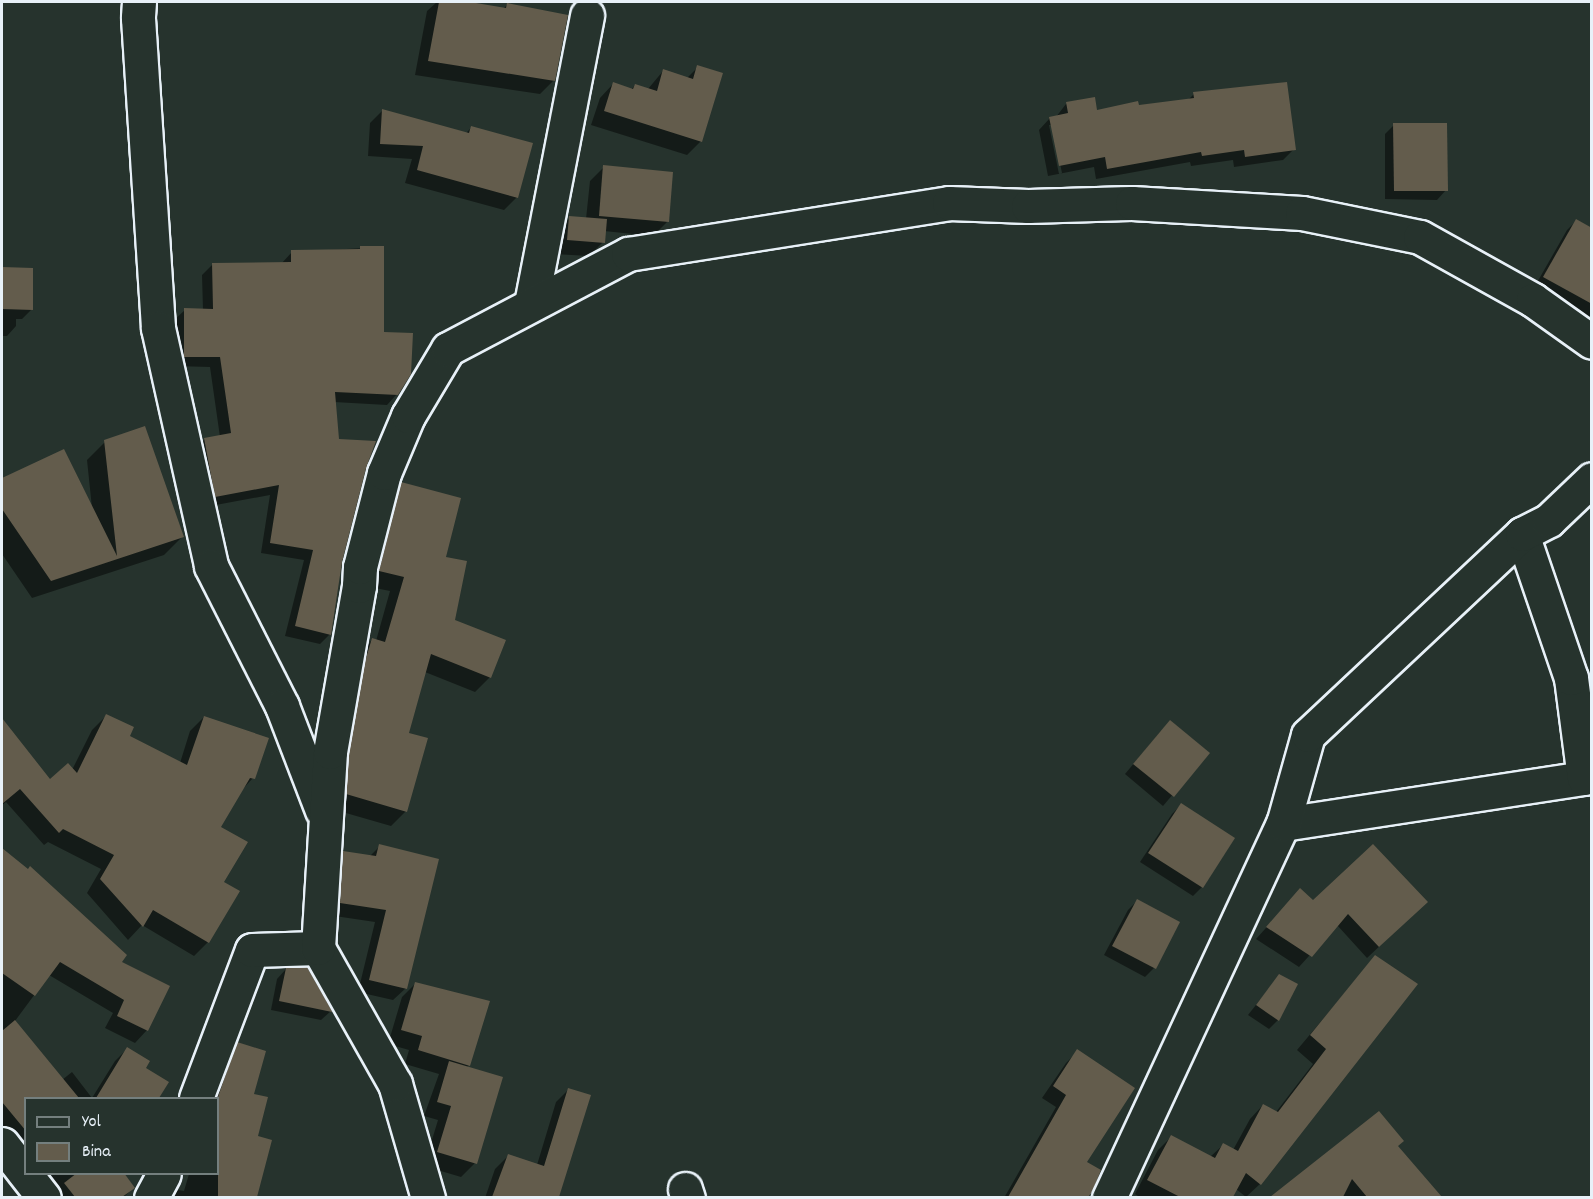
<!DOCTYPE html>
<style>
body{margin:0}
#map{position:relative;width:1593px;height:1199px;overflow:hidden;background:#26332d;font-family:Dekko,sans-serif}
div>[style]{position:absolute}
[style*='--x']{left:calc(var(--x)*1px);top:calc(var(--y)*1px);width:calc(var(--w)*1px);rotate:calc(var(--a)*1deg)}
.shadow>*{inset:0;background:#0007}
.building>*{inset:0;background:#635c4c}
.roads{filter:drop-shadow(2px 0 #e8f1f8) drop-shadow(-2px 0 #e8f1f8) drop-shadow(0 2px #e8f1f8) drop-shadow(0 -2px #e8f1f8)}
.minor>*{height:33px;margin:-16.5px;padding:0 16.5px;transform-origin:16.5px;border-radius:16.5px;background:#26332d}
span{translate:-50% -50%;white-space:nowrap;text-align:center;line-height:1.15;-webkit-text-stroke:6px #26332d;paint-order:stroke}
.frame{position:absolute;inset:0;border:3px solid #e8f1f8;pointer-events:none}
.legend{position:absolute;left:24px;top:1097px;width:195px;height:78px;box-sizing:border-box;background:#26332d;border:2px solid #747f7e;margin:0;padding:8px 10px;list-style:none;font-size:18px;color:#e8f1f8}
.legend li{display:flex;align-items:center;gap:12px;height:30px}
.legend b{width:30px;border:2px solid #747f7e}
</style>
<div id="map">
<div class="shadow">
<div style="clip-path:polygon(437px 2px,462px 2px,503px 9px,508px 4px,554px 80px,540px 94px,415px 75px,427px 11px)"></div>
<div style="clip-path:polygon(698px 67px,701px 141px,687px 155px,591px 125px,600px 98px,613px 84px,631px 90px,635px 85px,648px 89px,663px 71px,687px 78px)"></div>
<div style="clip-path:polygon(evenodd,1194px 94px,1294px 149px,1283px 160px,1234px 167px,1233px 160px,1191px 166px,1190px 162px,1096px 179px,1094px 167px,1048px 176px,1039px 130px,1050px 118px,1056px 117px,1066px 104px,1096px 111px,1187px 101px,1194px 94px,1049px 125px,1052px 125px,1062px 173px,1059px 174px,1049px 125px)"></div>
<div style="clip-path:polygon(383px 110px,466px 133px,471px 128px,517px 197px,504px 210px,405px 183px,412px 159px,368px 156px,370px 123px)"></div>
<div style="clip-path:polygon(1394px 125px,1446px 190px,1437px 200px,1385px 199px,1385px 134px)"></div>
<div style="clip-path:polygon(604px 167px,667px 222px,653px 236px,604px 231px,603px 242px,589px 256px,554px 254px,556px 232px,570px 218px,586px 219px,590px 181px)"></div>
<div style="clip-path:polygon(1576px 221px,1592px 229px,1592px 326px,1581px 319px,1584px 314px,1535px 286px,1567px 230px)"></div>
<div style="clip-path:polygon(383px 247px,382px 333px,397px 394px,387px 405px,334px 402px,338px 440px,364px 468px,340px 562px,330px 634px,320px 644px,285px 636px,304px 560px,261px 553px,270px 495px,205px 507px,194px 450px,205px 439px,220px 437px,210px 367px,174px 366px,174px 320px,185px 310px,203px 310px,202px 275px,213px 264px,281px 264px,292px 252px)"></div>
<div style="clip-path:polygon(2px 269px,32px 270px,31px 310px,22px 319px,16px 319px,16px 326px,7px 336px,2px 336px)"></div>
<div style="clip-path:polygon(105px 442px,182px 537px,164px 555px,32px 598px,2px 554px,2px 481px,5px 478px,92px 508px,87px 460px)"></div>
<div style="clip-path:polygon(401px 484px,454px 621px,490px 677px,475px 692px,425px 672px,407px 734px,406px 811px,391px 826px,332px 809px,357px 655px,372px 640px,376px 641px,390px 591px,365px 586px,387px 499px)"></div>
<div style="clip-path:polygon(106px 716px,128px 737px,180px 763px,190px 731px,204px 717px,253px 778px,241px 791px,219px 827px,222px 883px,208px 942px,194px 956px,142px 925px,128px 940px,87px 893px,101px 869px,48px 842px,44px 845px,6px 802px,2px 805px,2px 736px,9px 730px,50px 781px,72px 770px,92px 730px)"></div>
<div style="clip-path:polygon(1161px 731px,1208px 753px,1163px 806px,1125px 774px)"></div>
<div style="clip-path:polygon(1181px 805px,1202px 887px,1193px 896px,1140px 862px,1172px 814px)"></div>
<div style="clip-path:polygon(380px 846px,406px 988px,393px 1000px,358px 992px,375px 922px,328px 915px,331px 865px,343px 853px,369px 857px)"></div>
<div style="clip-path:polygon(2px 850px,28px 871px,120px 963px,147px 1030px,135px 1043px,105px 1028px,113px 1013px,49px 975px,15px 1021px,62px 1080px,72px 1072px,92px 1098px,115px 1061px,127px 1049px,144px 1069px,167px 1082px,157px 1098px,26px 1098px,26px 1163px,2px 1132px)"></div>
<div style="clip-path:polygon(1300px 890px,1313px 902px,1415px 913px,1367px 958px,1337px 925px,1299px 967px,1256px 939px)"></div>
<div style="clip-path:polygon(1137px 901px,1154px 968px,1145px 977px,1104px 955px,1128px 910px)"></div>
<div style="clip-path:polygon(1375px 957px,1416px 984px,1260px 1184px,1246px 1197px,1236px 1189px,1232px 1198px,1141px 1198px,1135px 1194px,1158px 1150px,1171px 1137px,1210px 1157px,1223px 1145px,1233px 1150px,1250px 1119px,1263px 1105px,1276px 1112px,1313px 1064px,1297px 1050px)"></div>
<div style="clip-path:polygon(286px 969px,331px 1011px,321px 1020px,271px 1010px,277px 979px)"></div>
<div style="clip-path:polygon(1279px 976px,1278px 1020px,1269px 1029px,1248px 1015px)"></div>
<div style="clip-path:polygon(416px 983px,469px 1065px,466px 1068px,475px 1163px,461px 1177px,424px 1166px,438px 1120px,424px 1116px,439px 1074px,405px 1064px,409px 1050px,388px 1044px,402px 997px)"></div>
<div style="clip-path:polygon(238px 1044px,252px 1095px,256px 1137px,231px 1198px,170px 1198px,178px 1190px,184px 1191px,189px 1174px,218px 1174px,218px 1098px,208px 1098px,224px 1058px)"></div>
<div style="clip-path:polygon(1078px 1051px,1085px 1163px,1099px 1171px,1086px 1198px,1004px 1198px,1056px 1107px,1042px 1098px,1066px 1063px)"></div>
<div style="clip-path:polygon(569px 1089px,589px 1096px,557px 1198px,485px 1198px,495px 1169px,508px 1156px,537px 1165px,556px 1102px)"></div>
<div style="clip-path:polygon(1379px 1113px,1397px 1147px,1440px 1198px,1273px 1198px)"></div>
<div style="clip-path:polygon(34px 1174px,122px 1174px,133px 1188px,123px 1198px,52px 1198px)"></div>
</div>
<div class="building">
<div style="clip-path:polygon(439px 2px,470px 2px,506px 8px,507px 3px,568px 15px,555px 81px,428px 61px)"></div>
<div style="clip-path:polygon(697px 65px,723px 73px,702px 142px,604px 111px,613px 82px,633px 89px,635px 84px,657px 91px,663px 69px,693px 79px)"></div>
<div style="clip-path:polygon(1287px 82px,1296px 150px,1245px 157px,1244px 150px,1202px 156px,1201px 152px,1107px 169px,1105px 157px,1059px 166px,1049px 117px,1068px 113px,1066px 102px,1095px 97px,1097px 110px,1138px 101px,1139px 105px,1194px 98px,1193px 92px)"></div>
<div style="clip-path:polygon(382px 109px,469px 133px,471px 126px,533px 143px,518px 198px,417px 170px,423px 146px,380px 144px)"></div>
<div style="clip-path:polygon(1393px 123px,1447px 123px,1448px 191px,1394px 191px)"></div>
<div style="clip-path:polygon(603px 165px,673px 172px,669px 222px,599px 216px)"></div>
<div style="clip-path:polygon(569px 216px,607px 219px,605px 243px,567px 240px)"></div>
<div style="clip-path:polygon(1576px 219px,1592px 228px,1592px 304px,1543px 277px)"></div>
<div style="clip-path:polygon(360px 246px,384px 246px,384px 332px,413px 333px,411px 374px,398px 395px,335px 392px,339px 439px,376px 441px,366px 468px,342px 562px,331px 635px,295px 626px,313px 550px,270px 543px,279px 485px,215px 497px,204px 438px,231px 433px,220px 357px,184px 357px,184px 308px,213px 309px,212px 263px,291px 262px,291px 250px,360px 249px)"></div>
<div style="clip-path:polygon(2px 267px,33px 268px,33px 310px,2px 309px)"></div>
<div style="clip-path:polygon(145px 426px,184px 537px,51px 581px,2px 509px,2px 478px,64px 449px,117px 556px,104px 440px)"></div>
<div style="clip-path:polygon(401px 482px,461px 498px,446px 557px,467px 561px,455px 620px,506px 640px,491px 678px,431px 654px,409px 733px,428px 738px,407px 812px,346px 794px,349px 754px,364px 665px,372px 638px,385px 642px,404px 577px,379px 571px)"></div>
<div style="clip-path:polygon(106px 714px,134px 727px,130px 736px,187px 765px,204px 716px,269px 738px,255px 779px,250px 778px,221px 827px,248px 842px,224px 882px,240px 891px,209px 943px,153px 910px,143px 927px,100px 879px,114px 855px,63px 829px,59px 833px,20px 789px,2px 804px,2px 718px,50px 779px,68px 763px,77px 773px)"></div>
<div style="clip-path:polygon(1170px 720px,1210px 753px,1174px 797px,1133px 764px)"></div>
<div style="clip-path:polygon(1181px 803px,1235px 838px,1203px 888px,1148px 853px)"></div>
<div style="clip-path:polygon(379px 844px,439px 859px,407px 989px,369px 980px,386px 910px,340px 903px,343px 851px,376px 856px)"></div>
<div style="clip-path:polygon(1373px 844px,1428px 902px,1379px 947px,1348px 914px,1312px 957px,1266px 927px,1300px 888px,1313px 900px)"></div>
<div style="clip-path:polygon(2px 848px,28px 869px,30px 866px,127px 955px,122px 962px,170px 986px,148px 1031px,117px 1016px,124px 1000px,60px 962px,35px 996px,2px 973px)"></div>
<div style="clip-path:polygon(1137px 899px,1180px 922px,1156px 969px,1112px 946px)"></div>
<div style="clip-path:polygon(1375px 955px,1418px 984px,1261px 1185px,1246px 1173px,1233px 1197px,1180px 1197px,1147px 1180px,1171px 1135px,1215px 1158px,1223px 1143px,1238px 1151px,1263px 1104px,1278px 1112px,1326px 1049px,1310px 1035px)"></div>
<div style="clip-path:polygon(307px 967px,332px 1011px,332px 1012px,279px 1001px,286px 968px)"></div>
<div style="clip-path:polygon(1279px 974px,1298px 984px,1279px 1021px,1256px 1005px)"></div>
<div style="clip-path:polygon(415px 982px,490px 1001px,470px 1066px,418px 1050px,422px 1036px,401px 1030px)"></div>
<div style="clip-path:polygon(15px 1020px,79px 1098px,26px 1098px,26px 1131px,2px 1102px,2px 1031px)"></div>
<div style="clip-path:polygon(237px 1042px,266px 1051px,254px 1094px,268px 1097px,258px 1136px,272px 1140px,257px 1197px,218px 1197px,218px 1097px)"></div>
<div style="clip-path:polygon(127px 1047px,150px 1061px,146px 1068px,169px 1082px,159px 1098px,96px 1098px)"></div>
<div style="clip-path:polygon(1077px 1049px,1135px 1088px,1087px 1162px,1101px 1170px,1092px 1192px,1088px 1197px,1008px 1197px,1066px 1095px,1053px 1086px)"></div>
<div style="clip-path:polygon(449px 1061px,503px 1077px,477px 1164px,437px 1152px,451px 1106px,437px 1102px)"></div>
<div style="clip-path:polygon(568px 1088px,591px 1095px,559px 1197px,492px 1197px,508px 1154px,544px 1166px)"></div>
<div style="clip-path:polygon(1379px 1111px,1404px 1141px,1398px 1146px,1442px 1197px,1367px 1197px,1352px 1179px,1343px 1197px,1270px 1197px)"></div>
<div style="clip-path:polygon(77px 1173px,124px 1173px,135px 1188px,122px 1197px,75px 1197px,64px 1183px)"></div>
</div>
<div class="roads">
<div class="minor">
<div style="--x:139;--y:2;--w:16;--a:94"></div>
<div style="--x:138;--y:18;--w:311;--a:86.3"></div>
<div style="--x:158;--y:328;--w:244;--a:77.4"></div>
<div style="--x:211;--y:566;--w:157;--a:63.1"></div>
<div style="--x:282;--y:706;--w:111;--a:69"></div>
<div style="--x:531;--y:304;--w:294;--a:-79"></div>
<div style="--x:1283;--y:824;--w:304;--a:-8.7"></div>
<div style="--x:1584;--y:778;--w:101;--a:-97.4"></div>
<div style="--x:1571;--y:678;--w:152;--a:-108.8"></div>
<div style="--x:196;--y:1098;--w:158;--a:-69.3"></div>
<div style="--x:252;--y:950;--w:66;--a:-1.7"></div>
<div style="--x:2;--y:1144;--w:68;--a:52.1"></div>
<div style="--x:685;--y:1189;--w:9;--a:72"></div>
<div style="--x:151;--y:1198;--w:27;--a:-62"></div>
<div style="--x:428;--y:1198;--w:119;--a:-106.1"></div>
<div style="--x:395;--y:1084;--w:156;--a:-119.5"></div>
<div style="--x:318;--y:948;--w:196;--a:-86.5"></div>
<div style="--x:330;--y:752;--w:169;--a:-80.1"></div>
<div style="--x:359;--y:586;--w:19;--a:-87"></div>
<div style="--x:360;--y:567;--w:97;--a:-75.7"></div>
<div style="--x:384;--y:473;--w:62;--a:-67.2"></div>
<div style="--x:408;--y:416;--w:78;--a:-59.2"></div>
<div style="--x:448;--y:349;--w:204;--a:-27.8"></div>
<div style="--x:628;--y:254;--w:325;--a:-9"></div>
<div style="--x:949;--y:203;--w:79;--a:2.2"></div>
<div style="--x:1028;--y:206;--w:104;--a:-1.7"></div>
<div style="--x:1132;--y:203;--w:170;--a:3.4"></div>
<div style="--x:1302;--y:213;--w:120;--a:11.5"></div>
<div style="--x:1420;--y:237;--w:129;--a:29.1"></div>
<div style="--x:1533;--y:300;--w:72;--a:35.4"></div>
<div style="--x:1109;--y:1198;--w:412;--a:-65.1"></div>
<div style="--x:1283;--y:824;--w:92;--a:-74.3"></div>
<div style="--x:1308;--y:735;--w:294;--a:-43.2"></div>
<div style="--x:1522;--y:534;--w:30;--a:-27"></div>
<div style="--x:1549;--y:520;--w:59;--a:-43.6"></div>
</div>
</div>
<div class="frame"></div>
<ul class="legend">
<li><b style="height:8px;background:#26332d"></b>Yol</li>
<li><b style="height:16px;background:#635c4c"></b>Bina</li>
</ul>
</div>
